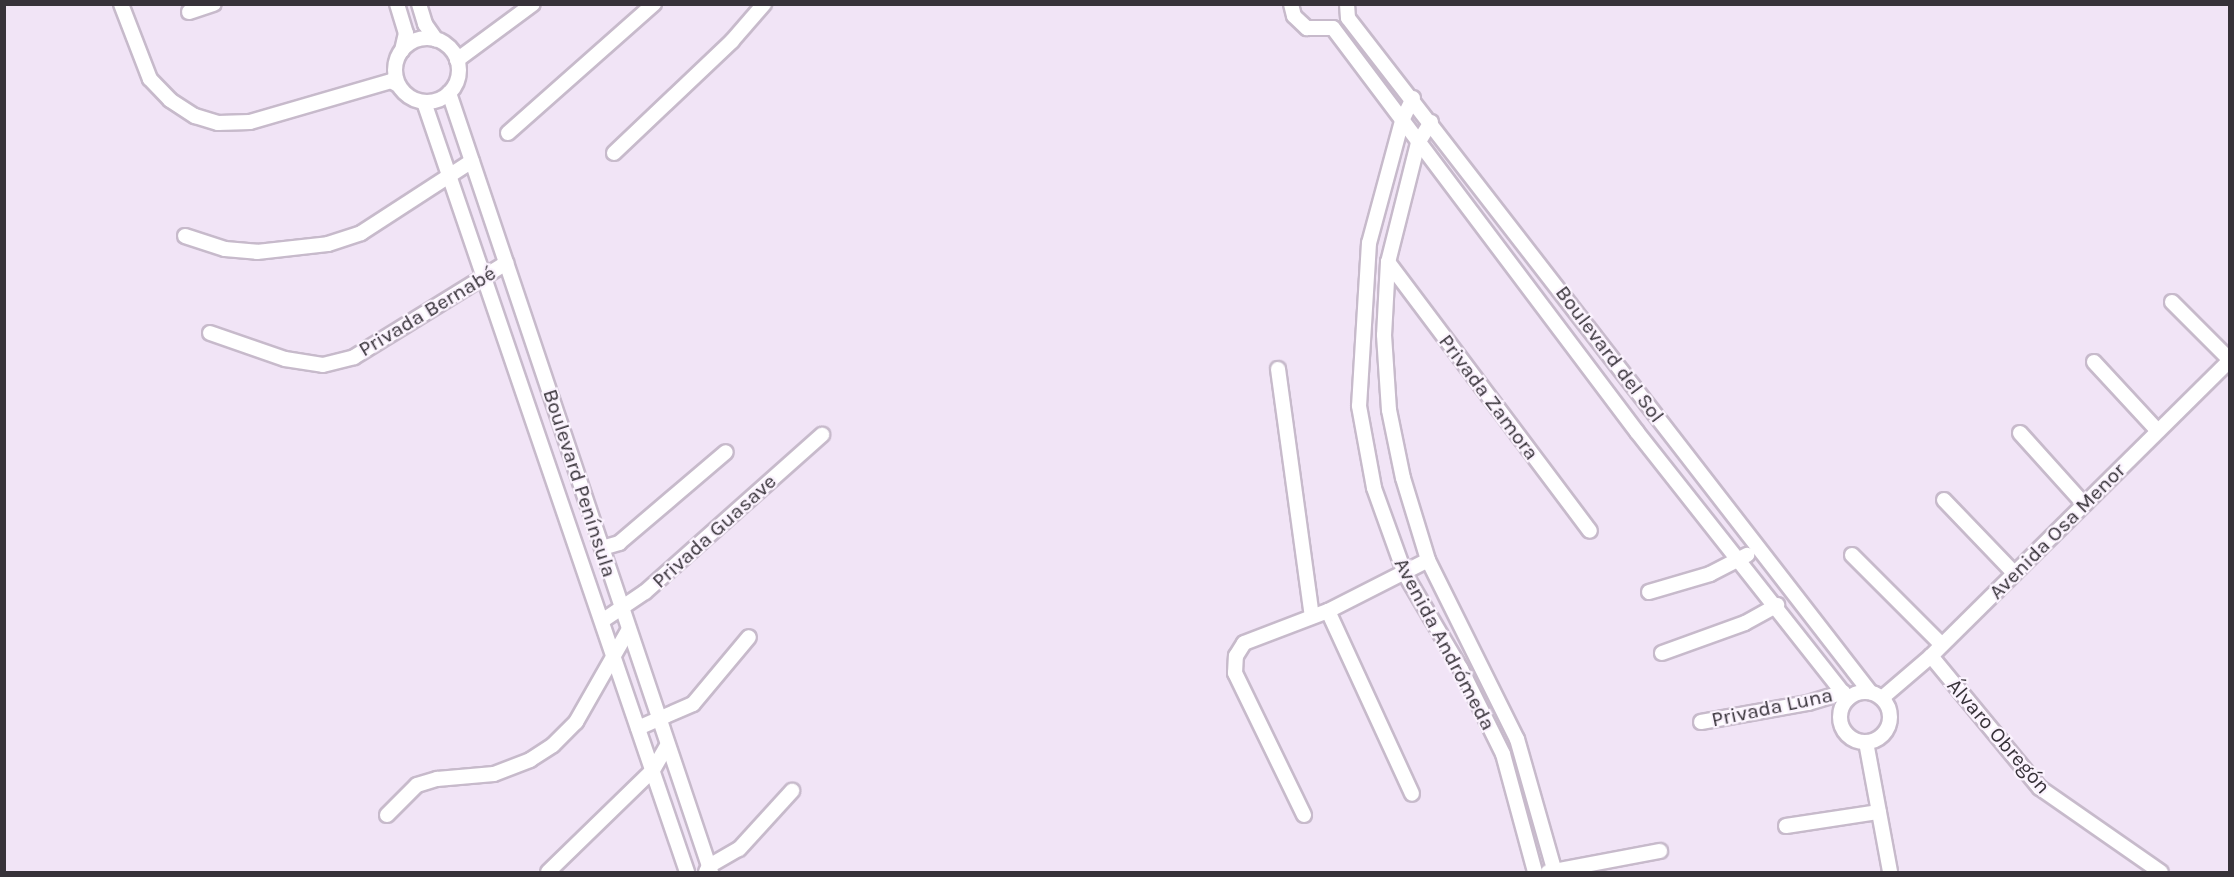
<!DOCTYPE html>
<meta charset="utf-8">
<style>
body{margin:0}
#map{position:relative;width:2234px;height:877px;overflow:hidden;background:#f1e4f6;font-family:Karla,sans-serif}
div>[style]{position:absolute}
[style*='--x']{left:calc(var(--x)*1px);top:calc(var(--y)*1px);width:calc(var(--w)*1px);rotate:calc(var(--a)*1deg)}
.roads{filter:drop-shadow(2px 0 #c7bacb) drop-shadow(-2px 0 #c7bacb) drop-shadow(0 2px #c7bacb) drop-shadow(0 -2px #c7bacb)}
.minor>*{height:14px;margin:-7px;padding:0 7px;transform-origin:7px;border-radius:7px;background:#fff}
.minor>.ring{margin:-7px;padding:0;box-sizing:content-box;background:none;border:14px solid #fff;border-radius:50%}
span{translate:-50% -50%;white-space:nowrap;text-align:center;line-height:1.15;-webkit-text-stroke:4.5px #fbf3fe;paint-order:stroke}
.street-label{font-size:21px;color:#373239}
.frame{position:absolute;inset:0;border:6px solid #373239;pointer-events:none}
</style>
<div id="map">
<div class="roads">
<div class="minor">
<div style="--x:121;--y:4;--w:80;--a:68.9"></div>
<div style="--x:150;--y:79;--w:29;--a:46"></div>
<div style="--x:170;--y:100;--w:30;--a:33"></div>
<div style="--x:195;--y:116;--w:24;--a:17"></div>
<div style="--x:218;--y:123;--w:32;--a:-2"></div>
<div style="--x:250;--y:122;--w:147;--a:-16.2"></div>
<div style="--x:391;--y:81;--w:8;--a:30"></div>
<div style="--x:397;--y:4;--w:30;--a:73"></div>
<div style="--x:406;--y:33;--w:18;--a:103"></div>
<div style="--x:419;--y:4;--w:21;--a:73"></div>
<div style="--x:425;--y:24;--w:19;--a:55"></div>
<div style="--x:1291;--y:4;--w:12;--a:76"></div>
<div style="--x:1294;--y:16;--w:18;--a:43"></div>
<div style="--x:1307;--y:28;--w:26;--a:0"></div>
<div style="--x:1333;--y:28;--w:506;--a:53.04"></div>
<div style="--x:1637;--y:432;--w:340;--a:51.7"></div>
<div style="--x:1347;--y:4;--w:14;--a:86"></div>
<div style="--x:1348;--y:18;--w:853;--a:52.24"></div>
<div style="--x:189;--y:12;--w:26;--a:-18"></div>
<div class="ring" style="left:395px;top:38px;width:50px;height:50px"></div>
<div style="--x:457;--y:60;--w:94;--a:-36.4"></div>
<div style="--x:449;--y:93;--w:822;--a:71.41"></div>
<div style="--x:1413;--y:98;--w:25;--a:116"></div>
<div style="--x:1402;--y:121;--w:126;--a:105.1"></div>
<div style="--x:1369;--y:243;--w:163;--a:93.5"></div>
<div style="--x:1359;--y:406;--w:83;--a:79.6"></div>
<div style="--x:1374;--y:488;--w:91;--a:70.2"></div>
<div style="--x:1405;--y:574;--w:110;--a:59.5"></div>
<div style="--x:1461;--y:669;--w:95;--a:63.7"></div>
<div style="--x:1503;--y:754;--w:122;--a:74.8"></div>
<div style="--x:424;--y:102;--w:814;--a:71.14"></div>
<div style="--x:1431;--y:122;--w:25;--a:122"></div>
<div style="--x:1418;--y:143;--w:123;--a:104.1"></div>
<div style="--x:1388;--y:262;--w:73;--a:93.1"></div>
<div style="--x:1384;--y:335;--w:75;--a:86.2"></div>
<div style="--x:1389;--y:410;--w:69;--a:78.4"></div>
<div style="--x:1403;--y:478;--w:86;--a:73"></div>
<div style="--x:1428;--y:560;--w:200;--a:63.6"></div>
<div style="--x:1517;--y:739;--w:138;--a:74.1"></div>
<div style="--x:508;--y:133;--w:195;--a:-41.5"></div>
<div style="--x:614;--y:153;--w:163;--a:-43.5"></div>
<div style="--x:732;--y:41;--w:49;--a:-49.1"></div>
<div style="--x:185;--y:236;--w:42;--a:18"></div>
<div style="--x:225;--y:249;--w:32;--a:5"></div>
<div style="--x:257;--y:252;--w:71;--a:-6.4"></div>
<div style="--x:328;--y:244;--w:35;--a:-18"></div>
<div style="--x:361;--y:233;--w:132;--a:-33"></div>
<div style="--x:1388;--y:262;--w:336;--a:53.1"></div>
<div style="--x:2172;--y:302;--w:82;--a:45"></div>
<div style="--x:210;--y:333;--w:79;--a:19.1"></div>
<div style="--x:285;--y:359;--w:38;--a:9"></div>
<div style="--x:323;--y:365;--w:32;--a:-14"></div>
<div style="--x:354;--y:357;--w:179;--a:-31.7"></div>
<div style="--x:2094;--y:362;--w:94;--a:47.2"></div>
<div style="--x:1278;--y:369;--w:249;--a:82.2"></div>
<div style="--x:2020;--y:433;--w:96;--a:48"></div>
<div style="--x:1944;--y:500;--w:101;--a:46.2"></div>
<div style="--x:602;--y:548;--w:18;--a:-16"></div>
<div style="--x:619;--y:543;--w:140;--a:-40.4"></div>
<div style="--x:1852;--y:555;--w:127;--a:45"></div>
<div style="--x:1649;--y:592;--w:64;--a:-16.4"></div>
<div style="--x:1710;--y:574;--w:42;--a:-27.2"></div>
<div style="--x:1328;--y:611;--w:201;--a:65.3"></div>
<div style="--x:602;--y:621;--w:52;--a:-34"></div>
<div style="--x:645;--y:592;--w:237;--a:-41.6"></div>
<div style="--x:1662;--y:653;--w:88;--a:-19.9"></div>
<div style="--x:1745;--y:623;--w:37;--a:-29"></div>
<div style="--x:1931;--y:656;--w:171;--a:50.5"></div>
<div style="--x:2040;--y:788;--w:147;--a:34.8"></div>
<div class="ring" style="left:1840px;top:692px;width:36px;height:36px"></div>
<div style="--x:1882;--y:698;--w:65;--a:-40.6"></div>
<div style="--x:1931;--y:656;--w:421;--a:-44.7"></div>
<div style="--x:1701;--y:722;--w:109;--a:-10.1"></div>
<div style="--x:1808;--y:703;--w:37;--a:-17"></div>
<div style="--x:638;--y:728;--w:60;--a:-23.6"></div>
<div style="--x:693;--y:704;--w:87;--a:-50.1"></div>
<div style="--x:1866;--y:742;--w:132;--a:79.5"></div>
<div style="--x:387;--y:815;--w:42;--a:-45"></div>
<div style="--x:417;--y:785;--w:21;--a:-17"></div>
<div style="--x:437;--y:779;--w:57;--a:-5"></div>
<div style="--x:494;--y:774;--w:39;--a:-21"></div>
<div style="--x:530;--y:760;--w:27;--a:-33"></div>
<div style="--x:553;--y:745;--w:33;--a:-45"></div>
<div style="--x:576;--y:722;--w:105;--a:-60.3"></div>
<div style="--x:1304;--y:815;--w:158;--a:-115.9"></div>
<div style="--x:1235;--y:673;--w:17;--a:-87"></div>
<div style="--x:1236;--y:656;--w:15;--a:-58"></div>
<div style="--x:1244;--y:643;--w:90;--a:-20.9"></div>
<div style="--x:1328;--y:611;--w:112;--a:-27"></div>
<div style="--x:1786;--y:826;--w:94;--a:-8.6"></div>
<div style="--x:548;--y:872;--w:146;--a:-44.2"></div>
<div style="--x:653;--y:770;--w:28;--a:-60"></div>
<div style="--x:706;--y:872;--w:7;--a:-63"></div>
<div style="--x:709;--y:866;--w:34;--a:-30"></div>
<div style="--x:739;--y:849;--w:79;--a:-47.6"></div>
<div style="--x:1548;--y:872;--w:114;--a:-10.6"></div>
</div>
</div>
<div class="street-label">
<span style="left:427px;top:311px;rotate:-31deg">Privada Bernabé</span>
<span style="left:1610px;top:354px;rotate:53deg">Boulevard del Sol</span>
<span style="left:1489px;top:397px;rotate:53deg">Privada Zamora</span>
<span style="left:580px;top:483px;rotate:72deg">Boulevard Península</span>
<span style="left:714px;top:531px;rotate:-42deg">Privada Guasave</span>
<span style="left:2057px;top:531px;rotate:-45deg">Avenida Osa Menor</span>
<span style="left:1445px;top:644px;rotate:62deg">Avenida Andrómeda</span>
<span style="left:1772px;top:707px;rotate:-12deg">Privada Luna</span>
<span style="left:1999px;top:736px;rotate:49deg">Álvaro Obregón</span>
</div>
<div class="frame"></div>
</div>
